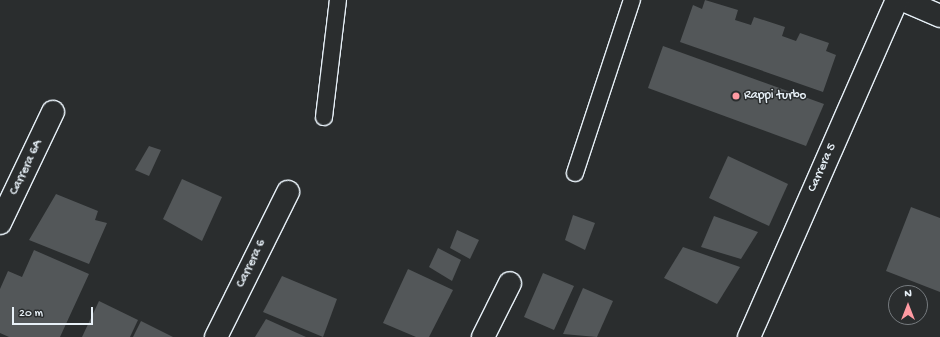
<!DOCTYPE html>
<style>
body{margin:0}
#map{position:relative;width:940px;height:337px;overflow:hidden;background:#2a2d2e;font-family:"Gochi Hand",sans-serif}
div>[style]{position:absolute}
[style*='--x']{left:calc(var(--x)*1px);top:calc(var(--y)*1px);width:calc(var(--w)*1px);rotate:calc(var(--a)*1deg)}
.building>*{inset:0;background:#535759}
.roads{filter:drop-shadow(1px 0 #e8f1f8) drop-shadow(-1px 0 #e8f1f8) drop-shadow(0 1px #e8f1f8) drop-shadow(0 -1px #e8f1f8)}
.service>*{height:16px;margin:-8px;padding:0 8px;transform-origin:8px;border-radius:8px;background:#2a2d2e}
.minor>*{height:22px;margin:-11px;padding:0 11px;transform-origin:11px;border-radius:11px;background:#2a2d2e}
.dots>*{width:11px;height:11px;translate:-50% -50%;box-sizing:border-box;border:2px solid #2a2d2e;border-radius:50%}
span{translate:-50% -50%;white-space:nowrap;text-align:center;line-height:1.15;-webkit-text-stroke:3px #2a2d2e;paint-order:stroke}
.poi-label{font-size:13px;color:#e8f1f8}
.left{translate:0 -50%;text-align:left}
.street-label{font-size:13px;color:#e8f1f8}
.north{position:absolute;left:888px;top:285px;width:40px;height:40px;box-sizing:border-box;background:#2a2d2e;border:1px solid #767b7f;border-radius:50%;rotate:0deg;font-size:11px;font-weight:700;line-height:16px;text-align:center;color:#e8f1f8}
.north::after{content:'';display:block;margin:auto;width:14px;height:18px;background:#ff9aa2;clip-path:polygon(50% 0,100% 100%,50% 72%,0 100%)}
.scale{position:absolute;left:12px;top:307px;width:81px;height:18px;box-sizing:border-box;border:2px solid #e8f1f8;border-top:0;padding-left:5px;font-size:12px;line-height:14px;white-space:nowrap;color:#e8f1f8;-webkit-text-stroke:3px #2a2d2e;paint-order:stroke}
</style>
<div id="map">
<div class="building">
<div style="clip-path:polygon(705px 0,738px 10px,735px 20px,751px 25px,754px 17px,785px 27px,782px 36px,796px 41px,800px 33px,829px 43px,826px 51px,836px 55px,823px 92px,680px 42px,693px 5px,702px 9px)"></div>
<div style="clip-path:polygon(663px 46px,824px 104px,806px 146px,648px 88px)"></div>
<div style="clip-path:polygon(149px 146px,161px 150px,149px 176px,135px 170px)"></div>
<div style="clip-path:polygon(728px 156px,788px 184px,769px 226px,709px 198px)"></div>
<div style="clip-path:polygon(182px 179px,222px 197px,202px 241px,163px 219px)"></div>
<div style="clip-path:polygon(56px 194px,98px 211px,95px 220px,107px 223px,89px 264px,29px 240px)"></div>
<div style="clip-path:polygon(911px 207px,940px 218px,940px 292px,886px 271px)"></div>
<div style="clip-path:polygon(573px 215px,595px 223px,585px 250px,565px 240px)"></div>
<div style="clip-path:polygon(714px 216px,758px 232px,741px 259px,701px 247px)"></div>
<div style="clip-path:polygon(457px 230px,479px 240px,470px 259px,450px 248px)"></div>
<div style="clip-path:polygon(683px 247px,740px 267px,717px 304px,664px 278px)"></div>
<div style="clip-path:polygon(438px 248px,461px 260px,452px 281px,429px 267px)"></div>
<div style="clip-path:polygon(34px 250px,89px 274px,60px 337px,9px 337px,0 333px,0 289px,8px 271px,22px 277px)"></div>
<div style="clip-path:polygon(408px 269px,453px 290px,429px 337px,416px 337px,383px 323px)"></div>
<div style="clip-path:polygon(543px 273px,574px 286px,554px 330px,524px 317px)"></div>
<div style="clip-path:polygon(282px 276px,337px 299px,323px 337px,263px 312px)"></div>
<div style="clip-path:polygon(583px 288px,613px 301px,597px 337px,563px 334px)"></div>
<div style="clip-path:polygon(99px 301px,138px 320px,130px 337px,82px 337px)"></div>
<div style="clip-path:polygon(266px 319px,306px 337px,255px 337px)"></div>
<div style="clip-path:polygon(141px 321px,173px 337px,133px 337px)"></div>
</div>
<div class="roads">
<div class="service">
<div style="--x:324;--y:117;--w:118;--a:-83.2"></div>
<div style="--x:575;--y:173;--w:182;--a:-71.8"></div>
</div>
<div class="minor">
<div style="--x:903;--y:0;--w:40;--a:23.4"></div>
<div style="--x:0;--y:223;--w:123;--a:-64.5"></div>
<div style="--x:216;--y:337;--w:162;--a:-63.6"></div>
<div style="--x:483;--y:337;--w:60;--a:-63.4"></div>
<div style="--x:749;--y:337;--w:368;--a:-66.3"></div>
</div>
</div>
<div class="dots">
<div style="left:736px;top:96px;background:#ff9aa2"></div>
</div>
<div class="poi-label">
<span class="left" style="left:744px;top:96px">Rappi turbo</span>
</div>
<div class="street-label">
<span style="left:27px;top:168px;rotate:-64deg">Carrera 6A</span>
<span style="left:823px;top:168px;rotate:-66deg">Carrera 5</span>
<span style="left:252px;top:264px;rotate:-64deg">Carrera 6</span>
</div>
<div class="north">N</div>
<div class="scale">20 m</div>
</div>
